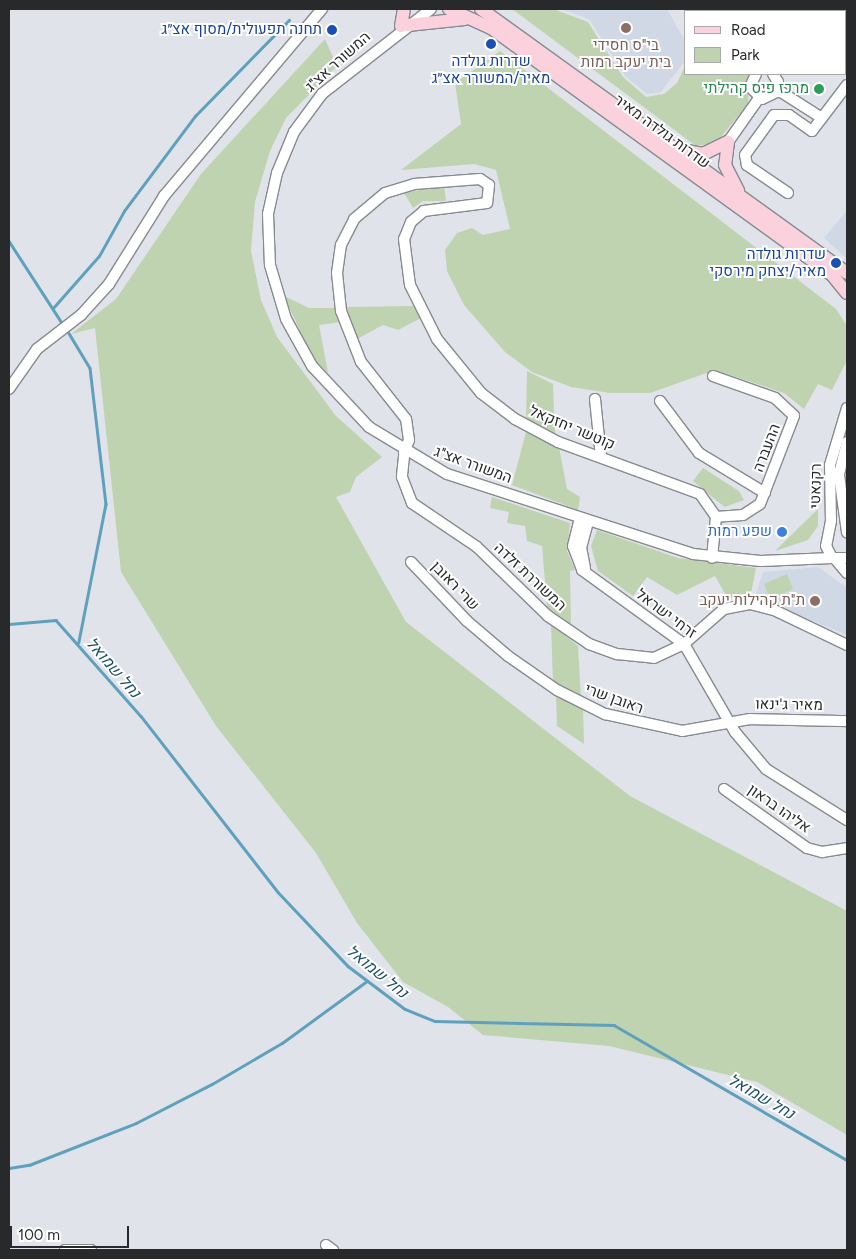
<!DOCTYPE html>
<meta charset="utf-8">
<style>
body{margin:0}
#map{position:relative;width:856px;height:1259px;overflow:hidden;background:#e0e4ea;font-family:Figtree,Heebo,sans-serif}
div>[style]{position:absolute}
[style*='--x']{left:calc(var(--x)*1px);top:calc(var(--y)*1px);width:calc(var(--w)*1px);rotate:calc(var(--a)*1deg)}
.built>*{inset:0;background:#d0d8e5}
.green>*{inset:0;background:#bfd3b0}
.stream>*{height:2.5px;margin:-1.25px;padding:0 1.25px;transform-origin:1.25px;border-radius:1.25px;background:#5fa1bd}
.roads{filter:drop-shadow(1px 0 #878a90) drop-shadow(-1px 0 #878a90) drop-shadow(0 1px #878a90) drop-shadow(0 -1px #878a90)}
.minor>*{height:10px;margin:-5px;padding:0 5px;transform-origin:5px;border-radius:5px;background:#fff}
.major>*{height:12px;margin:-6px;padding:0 6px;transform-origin:6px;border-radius:6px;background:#fad1dd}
.dots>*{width:14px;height:14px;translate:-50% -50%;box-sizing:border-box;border:2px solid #fff;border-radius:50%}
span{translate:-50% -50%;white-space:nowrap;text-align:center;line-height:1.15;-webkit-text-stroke:4px #fff;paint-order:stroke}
.transit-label{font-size:15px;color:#164399}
.right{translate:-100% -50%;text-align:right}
.education-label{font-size:15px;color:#785e54}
.street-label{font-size:15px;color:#27292b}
.leisure-label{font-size:15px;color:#27864d}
.shop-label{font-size:15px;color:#366cbe}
.water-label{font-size:16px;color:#1a5065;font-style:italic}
.frame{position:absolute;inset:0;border:10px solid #27292b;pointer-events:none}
.legend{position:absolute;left:684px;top:10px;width:162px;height:65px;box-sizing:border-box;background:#fff;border:1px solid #a9a9aa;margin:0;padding:6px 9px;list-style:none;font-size:15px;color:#27292b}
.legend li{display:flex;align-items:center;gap:10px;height:25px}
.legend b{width:25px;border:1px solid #a9a9aa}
.scale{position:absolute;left:10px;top:1226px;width:119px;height:22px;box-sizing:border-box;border:2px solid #27292b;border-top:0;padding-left:6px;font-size:15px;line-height:18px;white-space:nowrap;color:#27292b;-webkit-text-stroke:4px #fff;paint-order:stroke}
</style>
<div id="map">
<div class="built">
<div style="clip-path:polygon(561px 9px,667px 9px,685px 41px,685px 61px,661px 92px,647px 94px,626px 77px,589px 19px)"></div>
<div style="clip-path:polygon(847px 210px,847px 259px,824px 238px)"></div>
<div style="clip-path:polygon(818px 567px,847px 588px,847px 635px,755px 597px,763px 572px)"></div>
</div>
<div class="green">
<div style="clip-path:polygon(512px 9px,553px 9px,588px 22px,623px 77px,646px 97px,664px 94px,677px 83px,685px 66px,685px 74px,749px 74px,748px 104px,716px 143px,696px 146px)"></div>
<div style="clip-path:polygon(779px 9px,847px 9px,847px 59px,845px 11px,771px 11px)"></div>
<div style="clip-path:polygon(325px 39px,337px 66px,286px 118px,270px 151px,255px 202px,251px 251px,261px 300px,277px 337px,336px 416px,382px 457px,356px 477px,350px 492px,336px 497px,406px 622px,630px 796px,847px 911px,847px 1135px,757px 1082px,609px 1046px,483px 1035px,448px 1007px,403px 982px,357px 923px,316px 853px,216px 726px,121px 572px,95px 328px,71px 334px,116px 299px,201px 174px)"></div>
<div style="clip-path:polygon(500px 51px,836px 309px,847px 326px,847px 360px,832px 390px,818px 384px,804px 409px,784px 393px,715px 370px,650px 393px,610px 393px,571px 387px,532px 372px,505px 352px,464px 305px,447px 271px,445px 250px,457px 233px,472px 228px,483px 235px,510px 229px,496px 170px,474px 164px,401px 170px,461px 124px,455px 83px)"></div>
<div style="clip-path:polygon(444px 185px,446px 201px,423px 201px,413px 208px,404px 193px)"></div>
<div style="clip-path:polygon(284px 296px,309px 308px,337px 308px,341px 322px,319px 325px,328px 373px,312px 357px)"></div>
<div style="clip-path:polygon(413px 306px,421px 318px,398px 330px,383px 325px,357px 339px,345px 307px)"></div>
<div style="clip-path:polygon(527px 371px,553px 384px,555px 436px,526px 421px)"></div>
<div style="clip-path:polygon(526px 432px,559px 447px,567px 489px,580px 497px,578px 510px,512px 485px)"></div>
<div style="clip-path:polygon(703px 468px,739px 491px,744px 500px,725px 507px,717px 501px,693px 481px)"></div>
<div style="clip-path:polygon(492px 497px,570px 523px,567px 551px,575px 570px,570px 571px,571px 624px,547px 607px,542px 546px,527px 541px,525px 526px,507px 523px,509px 512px,490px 508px)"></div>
<div style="clip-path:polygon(818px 509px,818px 526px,808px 540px,775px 551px)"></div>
<div style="clip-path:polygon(597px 530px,678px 558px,756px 568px,751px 594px,728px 599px,715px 576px,677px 595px,647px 577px,633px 596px,598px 571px,591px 546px)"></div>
<div style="clip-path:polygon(787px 574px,793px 589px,770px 599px,764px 584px)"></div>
<div style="clip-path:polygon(551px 624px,578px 646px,581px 698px,553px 684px)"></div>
<div style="clip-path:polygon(556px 696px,583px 708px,584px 744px,557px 726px)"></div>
</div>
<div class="stream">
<div style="--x:9;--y:241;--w:101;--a:57.1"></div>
<div style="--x:53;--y:308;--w:69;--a:-48.5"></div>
<div style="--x:99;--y:256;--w:51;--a:-60.9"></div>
<div style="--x:124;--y:211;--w:119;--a:-53.2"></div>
<div style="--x:195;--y:116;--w:134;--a:-45.6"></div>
<div style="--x:67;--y:330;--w:44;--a:58.8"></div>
<div style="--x:90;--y:368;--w:137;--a:83.3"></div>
<div style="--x:106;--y:504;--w:141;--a:101.1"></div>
<div style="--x:9;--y:624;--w:47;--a:-4.9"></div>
<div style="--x:56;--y:620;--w:128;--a:48.5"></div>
<div style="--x:141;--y:716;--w:223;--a:52.1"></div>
<div style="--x:278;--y:892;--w:102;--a:46.6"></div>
<div style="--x:348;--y:966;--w:71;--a:37"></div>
<div style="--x:405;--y:1009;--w:32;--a:22"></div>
<div style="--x:435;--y:1021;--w:179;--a:1.3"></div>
<div style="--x:614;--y:1025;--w:269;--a:30.1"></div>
<div style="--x:9;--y:1168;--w:20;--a:-9"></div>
<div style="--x:29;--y:1165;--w:115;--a:-21.4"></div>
<div style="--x:136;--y:1123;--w:85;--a:-27.2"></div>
<div style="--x:212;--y:1084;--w:81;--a:-30.4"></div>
<div style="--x:282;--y:1043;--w:105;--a:-36.1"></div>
</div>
<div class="roads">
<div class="minor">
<div style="--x:431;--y:9;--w:138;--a:142.1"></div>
<div style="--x:322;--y:94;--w:47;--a:126.4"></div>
<div style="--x:294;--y:132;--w:44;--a:112.5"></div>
<div style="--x:277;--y:173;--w:42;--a:102.4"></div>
<div style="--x:268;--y:214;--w:51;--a:87.8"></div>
<div style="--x:270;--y:265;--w:56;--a:73.5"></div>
<div style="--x:286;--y:319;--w:54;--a:61"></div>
<div style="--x:312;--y:366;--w:83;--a:46.9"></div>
<div style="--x:369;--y:427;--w:91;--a:31.1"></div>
<div style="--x:447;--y:474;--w:259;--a:18"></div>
<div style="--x:693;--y:554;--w:68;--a:5.9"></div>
<div style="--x:761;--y:561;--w:71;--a:-2.4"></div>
<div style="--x:756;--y:74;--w:14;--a:115"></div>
<div style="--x:750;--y:87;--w:17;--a:45"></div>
<div style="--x:762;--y:99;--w:17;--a:-25"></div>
<div style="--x:777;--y:92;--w:10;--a:-84"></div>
<div style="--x:778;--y:82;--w:9;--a:-122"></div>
<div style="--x:778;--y:90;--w:52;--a:32.5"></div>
<div style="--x:728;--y:142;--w:54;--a:-54.8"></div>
<div style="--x:788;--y:193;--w:50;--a:-145.7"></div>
<div style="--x:747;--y:165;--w:10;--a:-101"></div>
<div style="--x:745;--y:155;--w:49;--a:-54.1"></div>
<div style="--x:774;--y:115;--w:15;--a:0"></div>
<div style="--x:789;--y:115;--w:28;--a:35"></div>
<div style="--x:812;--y:131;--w:58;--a:-52.7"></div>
<div style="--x:713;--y:376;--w:66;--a:19.5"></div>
<div style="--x:775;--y:398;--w:26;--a:43"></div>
<div style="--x:794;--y:416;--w:94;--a:111.1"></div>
<div style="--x:760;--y:504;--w:20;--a:147"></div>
<div style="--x:743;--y:515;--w:27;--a:176"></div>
<div style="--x:9;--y:389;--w:49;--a:-55"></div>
<div style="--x:37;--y:349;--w:56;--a:-37.7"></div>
<div style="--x:81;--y:315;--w:42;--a:-47.9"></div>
<div style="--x:109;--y:284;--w:104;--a:-58"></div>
<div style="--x:164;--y:196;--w:245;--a:-49.8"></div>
<div style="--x:595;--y:399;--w:58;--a:84.1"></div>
<div style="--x:660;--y:401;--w:65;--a:53.1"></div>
<div style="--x:699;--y:453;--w:77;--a:31.2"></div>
<div style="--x:847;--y:408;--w:59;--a:106.6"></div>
<div style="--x:830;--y:465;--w:56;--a:89"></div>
<div style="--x:831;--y:521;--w:25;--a:101"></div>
<div style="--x:826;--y:546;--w:13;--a:63"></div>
<div style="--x:832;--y:558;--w:15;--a:0"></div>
<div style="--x:847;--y:442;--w:34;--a:104"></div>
<div style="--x:839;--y:475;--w:58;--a:82"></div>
<div style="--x:405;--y:447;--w:30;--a:96"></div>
<div style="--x:402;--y:477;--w:28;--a:69"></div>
<div style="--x:412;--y:503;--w:78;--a:34.1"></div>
<div style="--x:477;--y:547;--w:99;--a:44.2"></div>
<div style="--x:548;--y:616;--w:50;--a:34.3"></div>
<div style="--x:589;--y:644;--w:30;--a:20"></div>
<div style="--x:617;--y:654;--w:37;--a:6"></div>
<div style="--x:654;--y:658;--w:33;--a:-25"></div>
<div style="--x:684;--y:644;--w:53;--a:-41.2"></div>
<div style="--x:724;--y:609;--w:26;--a:-11"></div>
<div style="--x:750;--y:604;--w:25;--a:14"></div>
<div style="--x:774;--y:610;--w:81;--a:25.6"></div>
<div style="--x:404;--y:452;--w:13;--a:-67"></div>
<div style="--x:409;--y:440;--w:21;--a:-98"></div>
<div style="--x:406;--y:419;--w:73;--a:-128.3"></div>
<div style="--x:361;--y:362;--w:55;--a:-111.4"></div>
<div style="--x:341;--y:311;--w:38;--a:-96"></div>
<div style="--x:337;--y:273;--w:28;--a:-82"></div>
<div style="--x:341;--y:245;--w:29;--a:-63"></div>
<div style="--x:354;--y:219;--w:40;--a:-40"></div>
<div style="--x:385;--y:193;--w:30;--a:-17"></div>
<div style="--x:414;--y:184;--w:66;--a:-4.3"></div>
<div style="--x:480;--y:179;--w:11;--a:34"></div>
<div style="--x:489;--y:185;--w:18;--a:96"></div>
<div style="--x:487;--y:203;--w:64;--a:172.8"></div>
<div style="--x:424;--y:211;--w:17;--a:140"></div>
<div style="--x:411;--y:222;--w:18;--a:112"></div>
<div style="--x:404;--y:239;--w:46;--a:82.6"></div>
<div style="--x:410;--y:285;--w:60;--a:63.4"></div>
<div style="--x:437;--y:339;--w:70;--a:50.8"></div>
<div style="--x:481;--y:393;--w:43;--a:37.4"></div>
<div style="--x:515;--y:419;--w:49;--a:28.1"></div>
<div style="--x:558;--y:442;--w:151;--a:20.1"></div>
<div style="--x:700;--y:494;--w:28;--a:55"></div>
<div style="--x:716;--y:517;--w:41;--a:95.6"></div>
<div style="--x:580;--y:518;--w:29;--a:104"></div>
<div style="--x:573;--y:546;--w:26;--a:69"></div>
<div style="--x:582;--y:570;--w:126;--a:36"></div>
<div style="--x:684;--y:644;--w:102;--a:59.9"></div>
<div style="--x:735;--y:732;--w:48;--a:50"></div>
<div style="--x:766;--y:769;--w:96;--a:32.2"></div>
<div style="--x:836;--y:560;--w:17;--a:50"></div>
<div style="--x:411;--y:562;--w:81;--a:46.5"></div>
<div style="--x:467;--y:621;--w:54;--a:40.5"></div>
<div style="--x:508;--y:656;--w:60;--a:34.8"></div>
<div style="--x:557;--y:690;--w:54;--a:26.6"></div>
<div style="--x:605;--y:714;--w:79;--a:12.4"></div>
<div style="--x:682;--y:731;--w:69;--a:-10"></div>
<div style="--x:750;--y:719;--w:97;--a:1.2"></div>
<div style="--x:585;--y:568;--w:20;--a:-101"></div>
<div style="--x:581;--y:548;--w:28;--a:-75"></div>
<div style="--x:724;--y:789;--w:102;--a:35.4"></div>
<div style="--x:807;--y:848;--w:16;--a:15"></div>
<div style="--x:822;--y:852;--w:25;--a:-9"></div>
<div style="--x:326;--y:1245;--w:9;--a:36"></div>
<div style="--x:65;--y:1250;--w:26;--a:0"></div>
</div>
<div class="major">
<div style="--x:449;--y:9;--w:46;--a:24.3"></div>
<div style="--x:491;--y:28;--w:422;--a:35.9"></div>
<div style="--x:833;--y:276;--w:22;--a:51"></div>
<div style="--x:481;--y:9;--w:451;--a:35.8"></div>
<div style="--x:408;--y:25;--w:57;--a:-6"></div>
<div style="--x:401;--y:26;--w:17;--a:-80"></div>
<div style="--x:728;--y:142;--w:23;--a:97"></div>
<div style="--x:725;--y:165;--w:29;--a:63"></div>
<div style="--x:682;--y:150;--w:21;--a:11"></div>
<div style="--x:703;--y:154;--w:28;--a:-26"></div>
</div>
</div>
<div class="dots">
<div style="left:626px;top:28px;background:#8d6e63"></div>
<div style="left:332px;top:30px;background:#1a4fb4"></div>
<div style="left:491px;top:44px;background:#1a4fb4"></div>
<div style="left:819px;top:89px;background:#2e9e5b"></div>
<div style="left:836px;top:263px;background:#1a4fb4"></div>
<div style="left:782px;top:532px;background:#3f7fe0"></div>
<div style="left:815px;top:601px;background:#8d6e63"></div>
</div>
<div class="transit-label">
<span class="right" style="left:322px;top:30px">תחנה תפעולית/מסוף אצ״ג</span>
<span style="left:491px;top:70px">שדרות גולדה<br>מאיר/המשורר אצ״ג</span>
<span class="right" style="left:826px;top:263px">שדרות גולדה<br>מאיר/יצחק מירסקי</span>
</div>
<div class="education-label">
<span style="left:626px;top:54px">בי"ס חסידי<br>בית יעקב רמות</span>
<span class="right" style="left:805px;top:601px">ת"ת קהילות יעקב</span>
</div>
<div class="street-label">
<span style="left:338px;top:62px;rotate:-42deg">המשורר אצ"ג</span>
<span style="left:662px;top:132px;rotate:36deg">שדרות גולדה מאיר</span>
<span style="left:572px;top:428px;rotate:23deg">קוטשר יחזקאל</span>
<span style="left:767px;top:448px;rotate:-69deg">ההעברה</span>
<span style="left:473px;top:465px;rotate:20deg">המשורר אצ"ג</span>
<span style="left:816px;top:486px;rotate:-89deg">רקנאטי</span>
<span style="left:530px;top:577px;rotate:43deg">המשוררת זלדה</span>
<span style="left:455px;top:586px;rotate:46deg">שרי ראובן</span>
<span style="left:666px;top:614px;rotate:37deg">זרחי ישראל</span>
<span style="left:614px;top:699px;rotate:20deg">ראובן שרי</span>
<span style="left:789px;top:705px;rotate:1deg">מאיר ג'ינאו</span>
<span style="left:779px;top:809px;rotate:35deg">אליהו בראון</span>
</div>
<div class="leisure-label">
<span class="right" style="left:809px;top:89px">מרכז פיס קהילתי</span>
</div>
<div class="shop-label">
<span class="right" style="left:772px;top:532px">שפע רמות</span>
</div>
<div class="water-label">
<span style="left:113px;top:668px;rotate:49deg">נחל שמואל</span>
<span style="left:377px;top:972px;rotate:39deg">נחל שמואל</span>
<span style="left:761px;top:1097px;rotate:30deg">נחל שמואל</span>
</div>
<div class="frame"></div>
<ul class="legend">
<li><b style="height:6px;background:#fad1dd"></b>Road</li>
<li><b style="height:14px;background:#bfd3b0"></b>Park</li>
</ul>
<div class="scale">100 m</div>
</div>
